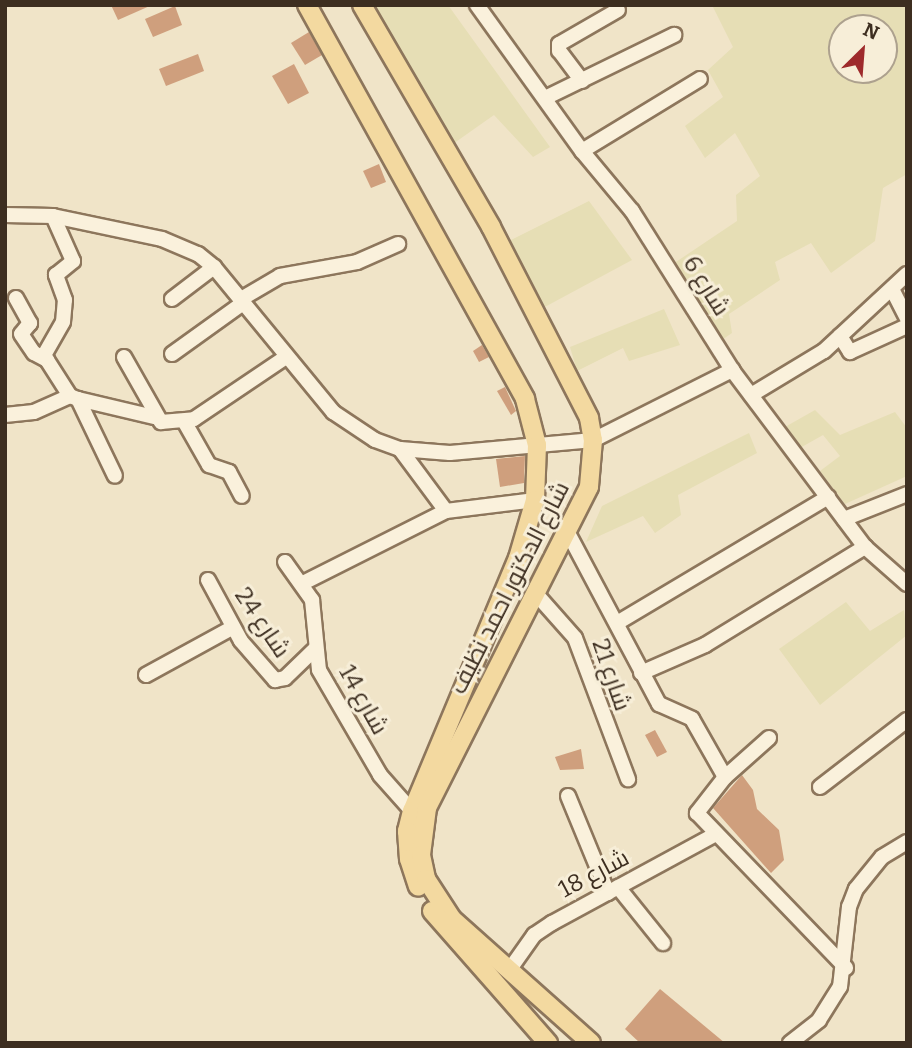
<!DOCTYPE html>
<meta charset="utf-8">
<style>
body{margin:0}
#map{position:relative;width:912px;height:1048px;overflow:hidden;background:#f0e4c8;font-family:Bitter,Cairo,serif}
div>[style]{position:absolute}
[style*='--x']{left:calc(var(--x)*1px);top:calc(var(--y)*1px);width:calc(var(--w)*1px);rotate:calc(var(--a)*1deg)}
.farmland>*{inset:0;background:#e6deb5}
.building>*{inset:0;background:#cf9f7d}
.roads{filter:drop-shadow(2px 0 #8d765c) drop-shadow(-2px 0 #8d765c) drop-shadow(0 2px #8d765c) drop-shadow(0 -2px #8d765c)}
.minor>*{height:14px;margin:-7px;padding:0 7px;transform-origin:7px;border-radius:7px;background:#faf1dc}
.major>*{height:18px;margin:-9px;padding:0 9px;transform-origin:9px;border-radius:9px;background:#f3d9a0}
span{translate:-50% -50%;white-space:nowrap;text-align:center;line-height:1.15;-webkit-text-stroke:6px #f7eed8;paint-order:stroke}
.street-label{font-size:24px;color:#3d2e20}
.frame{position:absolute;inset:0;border:7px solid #3d2e20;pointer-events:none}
.north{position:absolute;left:828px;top:14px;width:70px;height:70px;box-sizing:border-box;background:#f7eed8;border:2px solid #ada18e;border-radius:50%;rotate:25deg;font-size:19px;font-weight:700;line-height:28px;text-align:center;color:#3d2e20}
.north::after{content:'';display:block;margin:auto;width:24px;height:32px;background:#9e2a2b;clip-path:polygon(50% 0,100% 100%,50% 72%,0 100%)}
</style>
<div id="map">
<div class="farmland">
<div style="clip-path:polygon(362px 5px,448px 5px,550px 147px,533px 157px,494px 115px,450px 146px)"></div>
<div style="clip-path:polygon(evenodd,712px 5px,907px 5px,907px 174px,883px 188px,875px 241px,831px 273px,811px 243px,775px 262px,780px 280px,729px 314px,732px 333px,713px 346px,661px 272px,737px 221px,736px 195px,760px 176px,735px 133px,705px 158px,685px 126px,723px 97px,708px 70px,733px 47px,712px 5px,842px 28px,884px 28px,884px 70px,842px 70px,842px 28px)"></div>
<div style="clip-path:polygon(589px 201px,632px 260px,541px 309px,501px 245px)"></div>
<div style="clip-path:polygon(664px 309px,680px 345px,629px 361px,623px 348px,577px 371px,570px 347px)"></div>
<div style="clip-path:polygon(815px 410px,840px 435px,895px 412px,907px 428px,907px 476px,845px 504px,820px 471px,840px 456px,823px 435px,800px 448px,785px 427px)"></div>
<div style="clip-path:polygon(749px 433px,757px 453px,678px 495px,681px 515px,655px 533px,643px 516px,586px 542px,602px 506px)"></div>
<div style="clip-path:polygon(846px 602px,870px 631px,904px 610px,907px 635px,820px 705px,779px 649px)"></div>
</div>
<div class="building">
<div style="clip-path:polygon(111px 5px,152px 5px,118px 20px)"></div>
<div style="clip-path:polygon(175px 6px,182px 25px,153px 37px,145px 19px)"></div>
<div style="clip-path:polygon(309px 32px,322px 55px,305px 65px,291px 43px)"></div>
<div style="clip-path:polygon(198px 54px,204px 71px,166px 86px,159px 69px)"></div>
<div style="clip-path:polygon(294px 64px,309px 93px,288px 104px,272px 76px)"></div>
<div style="clip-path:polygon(379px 164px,386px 182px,371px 188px,363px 171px)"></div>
<div style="clip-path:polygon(482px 345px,489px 357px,479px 362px,473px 351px)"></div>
<div style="clip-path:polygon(505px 387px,516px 411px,511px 415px,497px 391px)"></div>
<div style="clip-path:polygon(525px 456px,524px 483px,500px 487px,496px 459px)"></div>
<div style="clip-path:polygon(655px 730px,667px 752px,657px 757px,645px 735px)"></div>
<div style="clip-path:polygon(581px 749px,584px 769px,560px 770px,555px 757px)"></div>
<div style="clip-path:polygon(742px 775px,753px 790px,757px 809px,779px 830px,784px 860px,771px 873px,713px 808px)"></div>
<div style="clip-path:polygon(660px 989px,725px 1043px,640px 1043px,625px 1029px)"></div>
</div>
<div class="roads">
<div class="minor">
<div style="--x:477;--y:5;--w:180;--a:54.3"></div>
<div style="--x:582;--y:151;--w:78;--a:50.2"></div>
<div style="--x:632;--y:211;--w:188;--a:57.8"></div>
<div style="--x:732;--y:370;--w:221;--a:53.1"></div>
<div style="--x:865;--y:547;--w:56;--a:41.4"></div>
<div style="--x:582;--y:81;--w:38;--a:-127"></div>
<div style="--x:559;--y:51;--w:7;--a:-90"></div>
<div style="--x:559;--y:44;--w:68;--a:-30"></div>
<div style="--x:545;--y:98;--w:144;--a:-26"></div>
<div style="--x:582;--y:151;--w:138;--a:-31.4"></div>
<div style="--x:5;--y:215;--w:48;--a:1.2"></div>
<div style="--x:53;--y:216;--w:111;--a:11.9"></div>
<div style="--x:162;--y:239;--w:39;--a:23"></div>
<div style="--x:198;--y:254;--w:21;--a:39"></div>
<div style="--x:214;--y:267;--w:188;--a:50.6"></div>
<div style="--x:333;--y:412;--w:50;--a:33.7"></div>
<div style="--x:375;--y:440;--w:27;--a:20"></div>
<div style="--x:400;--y:449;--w:50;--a:4.6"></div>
<div style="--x:450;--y:453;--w:144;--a:-5.2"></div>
<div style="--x:593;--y:440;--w:156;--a:-26.7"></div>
<div style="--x:892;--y:289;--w:33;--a:63"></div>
<div style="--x:16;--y:298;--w:29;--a:61"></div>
<div style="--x:30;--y:323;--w:14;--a:129"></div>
<div style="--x:21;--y:334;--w:23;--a:56"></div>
<div style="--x:34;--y:353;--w:15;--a:28"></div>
<div style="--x:47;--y:360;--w:43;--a:57.4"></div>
<div style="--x:172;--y:299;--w:53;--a:-37.3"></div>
<div style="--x:241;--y:299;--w:45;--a:-30.5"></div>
<div style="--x:280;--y:276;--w:78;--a:-10.3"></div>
<div style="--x:357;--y:262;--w:45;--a:-23.7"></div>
<div style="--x:840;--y:336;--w:19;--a:58"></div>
<div style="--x:850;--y:352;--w:63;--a:-24.5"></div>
<div style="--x:172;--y:354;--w:87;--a:-35.7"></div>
<div style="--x:43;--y:357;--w:40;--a:-60.3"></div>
<div style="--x:63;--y:322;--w:22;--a:-85"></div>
<div style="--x:65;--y:300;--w:27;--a:-110"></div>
<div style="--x:56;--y:275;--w:22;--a:-39"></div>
<div style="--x:73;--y:261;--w:49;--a:-114"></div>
<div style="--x:124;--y:357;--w:75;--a:60.4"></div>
<div style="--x:161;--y:422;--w:33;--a:-5"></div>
<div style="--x:194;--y:419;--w:111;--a:-34"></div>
<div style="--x:751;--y:395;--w:85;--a:-31.1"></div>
<div style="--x:824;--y:351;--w:113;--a:-42.9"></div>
<div style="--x:78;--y:399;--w:78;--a:13.3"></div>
<div style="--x:5;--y:415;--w:29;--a:-6"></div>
<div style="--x:34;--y:412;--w:39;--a:-24"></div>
<div style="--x:70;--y:396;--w:9;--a:21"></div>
<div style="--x:78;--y:399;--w:85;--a:64.3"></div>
<div style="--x:184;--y:421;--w:51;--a:60.4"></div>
<div style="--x:209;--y:465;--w:21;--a:19"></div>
<div style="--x:229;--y:472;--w:27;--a:62"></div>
<div style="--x:400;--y:449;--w:77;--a:53.4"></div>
<div style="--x:844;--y:519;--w:68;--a:-21.6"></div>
<div style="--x:568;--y:533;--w:194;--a:62"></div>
<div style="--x:659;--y:704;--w:36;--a:24"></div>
<div style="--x:692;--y:719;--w:67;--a:60.4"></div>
<div style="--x:285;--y:562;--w:47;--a:54.6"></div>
<div style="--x:312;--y:600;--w:70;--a:84.3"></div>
<div style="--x:319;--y:670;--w:121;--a:59.8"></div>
<div style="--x:380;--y:775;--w:48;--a:48.4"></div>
<div style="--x:208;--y:580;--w:69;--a:61.6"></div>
<div style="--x:241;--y:641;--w:52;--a:48.9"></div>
<div style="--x:275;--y:680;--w:10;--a:-11"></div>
<div style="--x:285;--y:678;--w:42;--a:-44"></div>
<div style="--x:303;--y:583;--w:160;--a:-26.7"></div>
<div style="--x:446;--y:511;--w:90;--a:-7"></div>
<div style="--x:537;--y:595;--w:57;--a:48.5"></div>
<div style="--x:575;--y:638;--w:151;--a:69.4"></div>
<div style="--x:617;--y:623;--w:246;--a:-30.8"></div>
<div style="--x:641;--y:673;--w:70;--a:-23.6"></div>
<div style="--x:705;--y:645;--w:188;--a:-31.5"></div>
<div style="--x:146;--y:675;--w:98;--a:-28.7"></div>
<div style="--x:769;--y:738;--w:59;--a:138.4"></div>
<div style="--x:725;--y:777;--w:46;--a:127.9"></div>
<div style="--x:697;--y:813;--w:215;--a:46.1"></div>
<div style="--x:820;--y:787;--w:110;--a:-37.6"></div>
<div style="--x:568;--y:796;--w:105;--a:67.6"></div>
<div style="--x:618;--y:887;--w:72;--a:51.2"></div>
<div style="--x:510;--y:969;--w:42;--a:-54.8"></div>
<div style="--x:534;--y:935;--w:22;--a:-34"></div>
<div style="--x:552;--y:923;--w:184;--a:-28.5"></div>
<div style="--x:790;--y:1043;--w:37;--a:-38"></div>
<div style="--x:819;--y:1020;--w:39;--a:-58"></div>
<div style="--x:840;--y:987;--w:81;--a:-83.6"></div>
<div style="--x:849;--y:907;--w:19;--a:-69"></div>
<div style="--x:856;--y:889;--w:41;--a:-50.9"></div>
<div style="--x:882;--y:857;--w:29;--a:-31"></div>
</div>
<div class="major">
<div style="--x:307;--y:5;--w:450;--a:61"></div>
<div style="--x:525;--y:399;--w:48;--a:75.4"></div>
<div style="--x:537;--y:445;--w:55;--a:92.1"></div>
<div style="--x:535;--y:500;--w:60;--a:106.3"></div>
<div style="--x:518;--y:558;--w:274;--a:112.7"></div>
<div style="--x:412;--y:811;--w:21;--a:104"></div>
<div style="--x:407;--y:831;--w:28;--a:86"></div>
<div style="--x:409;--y:859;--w:29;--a:72"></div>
<div style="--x:362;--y:5;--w:257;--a:59.8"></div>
<div style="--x:491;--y:227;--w:215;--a:62.8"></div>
<div style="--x:589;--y:418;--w:22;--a:80"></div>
<div style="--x:593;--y:440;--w:47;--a:94.9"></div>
<div style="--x:589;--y:487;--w:360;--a:116.8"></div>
<div style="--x:427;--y:808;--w:47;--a:97.3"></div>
<div style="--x:421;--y:855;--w:25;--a:78"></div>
<div style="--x:426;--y:879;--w:48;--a:57"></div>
<div style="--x:452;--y:919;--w:186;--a:41.7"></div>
<div style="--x:432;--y:911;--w:176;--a:48.7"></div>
</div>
</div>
<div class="street-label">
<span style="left:706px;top:286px;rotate:58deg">شارع 6</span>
<span style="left:510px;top:588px;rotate:-63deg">شارع الدكتور احمد نظيف</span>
<span style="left:262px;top:623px;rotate:56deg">شارع 24</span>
<span style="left:611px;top:675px;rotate:71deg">شارع 21</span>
<span style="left:363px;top:700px;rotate:61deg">شارع 14</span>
<span style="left:594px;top:874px;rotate:-28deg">شارع 18</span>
</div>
<div class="frame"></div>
<div class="north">N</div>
</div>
